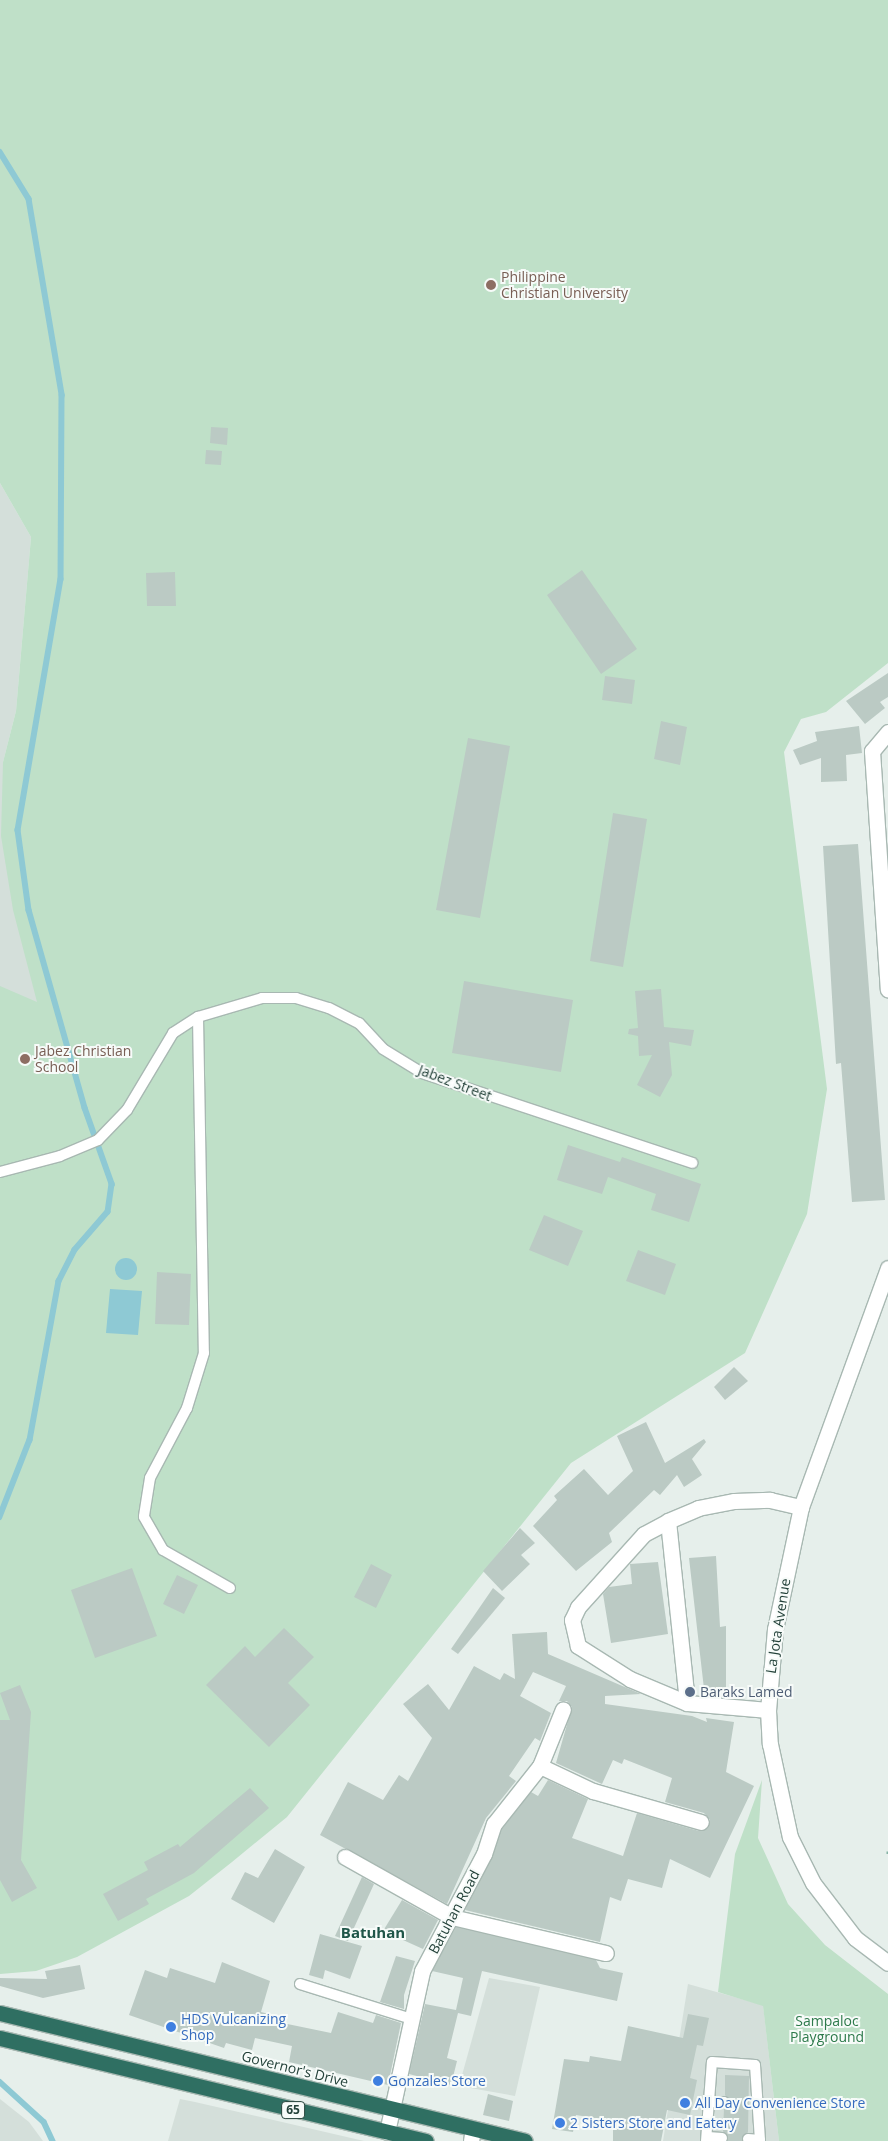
<!DOCTYPE html>
<style>
body{margin:0}
#map{position:relative;width:888px;height:2141px;overflow:hidden;background:#e6efeb;font-family:"Open Sans",sans-serif}
div>[style]{position:absolute}
[style*='--x']{left:calc(var(--x)*1px);top:calc(var(--y)*1px);width:calc(var(--w)*1px);rotate:calc(var(--a)*1deg)}
.built>*{inset:0;background:#d4dfda}
.green>*{inset:0;background:#bfe0c8}
.water>*{inset:0;background:#8ec9d4}
.round{border-radius:50%}
.stream>*{height:5.5px;margin:-2.75px;padding:0 2.75px;transform-origin:2.75px;border-radius:2.75px;background:#8ec9d4}
.building>*{inset:0;background:#bbcac4}
.path>*{height:3px;margin-top:-1.5px;transform-origin:0;background:repeating-linear-gradient(90deg,#86b3a5 0 2.5px,transparent 0 6.5px)}
.roads{filter:drop-shadow(1px 0 #a8b8b2) drop-shadow(-1px 0 #a8b8b2) drop-shadow(0 1px #a8b8b2) drop-shadow(0 -1px #a8b8b2)}
.lane>*{height:10px;margin:-5px;padding:0 5px;transform-origin:5px;border-radius:5px;background:#fff}
.street>*{height:15px;margin:-7.5px;padding:0 7.5px;transform-origin:7.5px;border-radius:7.5px;background:#fff}
.highway>*{height:15px;margin:-7.5px;padding:0 7.5px;transform-origin:7.5px;border-radius:7.5px;background:#2f6f62}
.dots>*{width:14px;height:14px;translate:-50% -50%;box-sizing:border-box;border:2px solid #f7fbf9;border-radius:50%}
span{translate:-50% -50%;white-space:nowrap;text-align:center;line-height:1.15;-webkit-text-stroke:4px #f7fbf9;paint-order:stroke}
.shield-label span{padding:1px 4px;background:#f7fbf9;border:1px solid;border-radius:4px;-webkit-text-stroke-width:0}
.shield-label{font-size:12px;color:#24423a;font-weight:700}
.education-label{font-size:14px;color:#785e54}
.left{translate:0 -50%;text-align:left}
.street-label{font-size:14px;color:#24423a}
.service-label{font-size:14px;color:#4e5e75}
.shop-label{font-size:14px;color:#366cbe}
.park-label{font-size:14px;color:#2d7a4b}
.neighbourhood-label{font-size:15px;color:#1f5548;font-weight:700}
</style>
<div id="map">
<div class="built">
<div style="clip-path:polygon(0 483px,31px 537px,16px 711px,3px 762px,38px 1002px,0 1156px)"></div>
<div style="clip-path:polygon(489px 1978px,540px 1987px,515px 2096px,459px 2086px)"></div>
<div style="clip-path:polygon(688px 1984px,763px 2005px,779px 2141px,663px 2141px)"></div>
<div style="clip-path:polygon(0 2099px,29px 2122px,43px 2141px,0 2141px)"></div>
<div style="clip-path:polygon(180px 2099px,195px 2102px,364px 2141px,168px 2141px)"></div>
</div>
<div class="green">
<div style="clip-path:polygon(0 0,888px 0,888px 663px,826px 712px,801px 719px,784px 752px,827px 1089px,807px 1214px,745px 1353px,571px 1463px,287px 1817px,232px 1862px,189px 1896px,77px 1957px,36px 1971px,0 1974px,0 986px,37px 1002px,13px 910px,1px 836px,3px 762px,16px 711px,31px 537px,0 483px)"></div>
<div style="clip-path:polygon(762px 1780px,758px 1838px,788px 1904px,825px 1945px,888px 1994px,888px 2141px,779px 2141px,763px 2006px,718px 1992px,735px 1854px)"></div>
</div>
<div class="water">
<div class="round" style="left:115px;top:1258px;width:22px;height:22px"></div>
<div style="clip-path:polygon(110px 1289px,142px 1291px,138px 1335px,106px 1333px)"></div>
</div>
<div class="stream">
<div style="--x:0;--y:152;--w:55;--a:58.3"></div>
<div style="--x:29;--y:199;--w:199;--a:80.4"></div>
<div style="--x:62;--y:395;--w:184;--a:90.3"></div>
<div style="--x:61;--y:579;--w:255;--a:99.7"></div>
<div style="--x:18;--y:830;--w:81;--a:82.2"></div>
<div style="--x:29;--y:910;--w:206;--a:74.2"></div>
<div style="--x:85;--y:1108;--w:81;--a:70.4"></div>
<div style="--x:112;--y:1184;--w:28;--a:98"></div>
<div style="--x:108;--y:1212;--w:50;--a:131"></div>
<div style="--x:75;--y:1250;--w:35;--a:117"></div>
<div style="--x:59;--y:1281;--w:162;--a:100.3"></div>
<div style="--x:30;--y:1440;--w:83;--a:111.3"></div>
<div style="--x:0;--y:2082;--w:59;--a:42.3"></div>
<div style="--x:44;--y:2122;--w:21;--a:65"></div>
</div>
<div class="building">
<div style="clip-path:polygon(211px 427px,228px 428px,227px 445px,210px 443px)"></div>
<div style="clip-path:polygon(206px 450px,222px 451px,221px 465px,205px 464px)"></div>
<div style="clip-path:polygon(582px 570px,637px 649px,601px 674px,547px 595px)"></div>
<div style="clip-path:polygon(175px 572px,176px 606px,147px 606px,146px 573px)"></div>
<div style="clip-path:polygon(888px 673px,888px 697px,880px 702px,885px 708px,865px 724px,846px 701px)"></div>
<div style="clip-path:polygon(605px 676px,635px 680px,632px 704px,602px 700px)"></div>
<div style="clip-path:polygon(661px 721px,687px 727px,680px 765px,654px 759px)"></div>
<div style="clip-path:polygon(859px 726px,862px 753px,846px 755px,847px 781px,821px 782px,821px 758px,800px 765px,793px 750px,817px 741px,815px 732px)"></div>
<div style="clip-path:polygon(468px 738px,510px 746px,480px 918px,436px 910px)"></div>
<div style="clip-path:polygon(613px 813px,647px 819px,623px 967px,590px 961px)"></div>
<div style="clip-path:polygon(858px 844px,885px 1200px,852px 1202px,841px 1063px,836px 1064px,823px 846px)"></div>
<div style="clip-path:polygon(464px 981px,573px 1000px,561px 1072px,452px 1053px)"></div>
<div style="clip-path:polygon(661px 989px,664px 1027px,694px 1030px,691px 1046px,669px 1042px,672px 1075px,660px 1097px,637px 1085px,652px 1055px,639px 1056px,638px 1036px,628px 1034px,629px 1029px,638px 1028px,635px 991px)"></div>
<div style="clip-path:polygon(568px 1145px,620px 1162px,622px 1157px,701px 1184px,689px 1222px,651px 1210px,656px 1194px,608px 1177px,602px 1194px,557px 1180px)"></div>
<div style="clip-path:polygon(544px 1215px,583px 1231px,568px 1266px,529px 1250px)"></div>
<div style="clip-path:polygon(638px 1250px,676px 1264px,665px 1295px,626px 1281px)"></div>
<div style="clip-path:polygon(157px 1272px,191px 1274px,189px 1325px,155px 1324px)"></div>
<div style="clip-path:polygon(734px 1367px,748px 1381px,725px 1400px,714px 1387px)"></div>
<div style="clip-path:polygon(646px 1422px,665px 1463px,704px 1439px,706px 1442px,692px 1459px,702px 1475px,684px 1487px,677px 1475px,660px 1495px,654px 1490px,609px 1533px,612px 1542px,576px 1571px,533px 1526px,557px 1500px,554px 1496px,584px 1469px,608px 1495px,633px 1471px,617px 1436px)"></div>
<div style="clip-path:polygon(520px 1528px,535px 1543px,521px 1555px,530px 1564px,502px 1591px,483px 1571px)"></div>
<div style="clip-path:polygon(716px 1556px,720px 1627px,726px 1626px,726px 1688px,704px 1689px,689px 1558px)"></div>
<div style="clip-path:polygon(658px 1562px,668px 1634px,611px 1643px,603px 1594px,609px 1587px,632px 1584px,630px 1564px)"></div>
<div style="clip-path:polygon(371px 1564px,392px 1575px,376px 1608px,354px 1597px)"></div>
<div style="clip-path:polygon(132px 1568px,157px 1636px,95px 1658px,71px 1590px)"></div>
<div style="clip-path:polygon(177px 1575px,198px 1585px,184px 1614px,163px 1604px)"></div>
<div style="clip-path:polygon(493px 1588px,505px 1598px,458px 1654px,451px 1649px)"></div>
<div style="clip-path:polygon(284px 1628px,314px 1657px,288px 1683px,310px 1705px,269px 1747px,206px 1685px,245px 1646px,255px 1657px)"></div>
<div style="clip-path:polygon(547px 1632px,548px 1654px,641px 1694px,605px 1696px,605px 1704px,692px 1716px,707px 1722px,706px 1718px,734px 1722px,726px 1772px,754px 1786px,710px 1878px,670px 1859px,662px 1888px,628px 1879px,621px 1901px,610px 1897px,600px 1942px,465px 1910px,502px 1829px,531px 1792px,538px 1796px,548px 1780px,588px 1799px,572px 1838px,623px 1856px,637px 1813px,699px 1831px,708px 1828px,710px 1820px,704px 1813px,665px 1802px,672px 1778px,624px 1759px,622px 1764px,613px 1760px,602px 1784px,556px 1763px,572px 1707px,567px 1701px,559px 1701px,566px 1686px,533px 1672px,520px 1696px,551px 1713px,540px 1741px,535px 1738px,509px 1776px,516px 1781px,486px 1818px,447px 1904px,320px 1835px,348px 1782px,383px 1800px,399px 1775px,408px 1781px,432px 1738px,403px 1704px,428px 1684px,449px 1710px,474px 1666px,500px 1680px,504px 1673px,515px 1679px,512px 1634px)"></div>
<div style="clip-path:polygon(20px 1685px,31px 1712px,21px 1860px,37px 1888px,12px 1902px,0 1880px,0 1720px,10px 1720px,0 1693px)"></div>
<div style="clip-path:polygon(250px 1788px,269px 1808px,194px 1873px,146px 1899px,149px 1904px,118px 1921px,103px 1894px,148px 1870px,144px 1862px,178px 1844px,180px 1847px)"></div>
<div style="clip-path:polygon(275px 1849px,305px 1867px,274px 1923px,231px 1899px,245px 1872px,258px 1878px)"></div>
<div style="clip-path:polygon(362px 1877px,374px 1884px,348px 1941px,335px 1936px)"></div>
<div style="clip-path:polygon(402px 1900px,438px 1920px,423px 1949px,383px 1931px)"></div>
<div style="clip-path:polygon(456px 1927px,596px 1960px,600px 1968px,623px 1973px,617px 2001px,482px 1971px,471px 2016px,458px 2013px,447px 2058px,457px 2061px,451px 2085px,409px 2074px,425px 2004px,456px 2010px,463px 1978px,432px 1971px)"></div>
<div style="clip-path:polygon(320px 1934px,362px 1946px,350px 1979px,325px 1970px,323px 1979px,309px 1975px)"></div>
<div style="clip-path:polygon(396px 1956px,415px 1961px,404px 1995px,404px 2009px,380px 2002px)"></div>
<div style="clip-path:polygon(222px 1962px,270px 1981px,261px 2012px,269px 2014px,268px 2020px,331px 2033px,338px 2012px,373px 2023px,376px 2015px,401px 2023px,388px 2085px,289px 2062px,292px 2046px,255px 2038px,252px 2050px,226px 2043px,224px 2048px,129px 2015px,145px 1970px,167px 1978px,170px 1968px,215px 1983px)"></div>
<div style="clip-path:polygon(80px 1965px,85px 1989px,43px 1998px,0 1986px,0 1978px,47px 1979px,45px 1971px)"></div>
<div style="clip-path:polygon(688px 2014px,709px 2018px,703px 2046px,697px 2045px,690px 2078px,697px 2080px,690px 2115px,667px 2110px,661px 2141px,613px 2141px,613px 2121px,576px 2115px,573px 2132px,552px 2129px,564px 2059px,589px 2062px,590px 2056px,621px 2061px,628px 2026px,683px 2038px)"></div>
<div style="clip-path:polygon(725px 2075px,749px 2076px,748px 2132px,742px 2141px,728px 2141px,723px 2131px,724px 2109px,731px 2102px,725px 2095px)"></div>
<div style="clip-path:polygon(488px 2094px,513px 2101px,509px 2121px,483px 2115px)"></div>
</div>
<div class="path">
<div style="--x:888;--y:1851;--w:4;--a:90"></div>
</div>
<div class="roads">
<div class="lane">
<div style="--x:198;--y:1017;--w:336;--a:89"></div>
<div style="--x:204;--y:1353;--w:58;--a:107.2"></div>
<div style="--x:187;--y:1408;--w:79;--a:117.9"></div>
<div style="--x:150;--y:1478;--w:39;--a:99"></div>
<div style="--x:144;--y:1517;--w:38;--a:60"></div>
<div style="--x:163;--y:1550;--w:77;--a:29.6"></div>
<div style="--x:0;--y:1172;--w:62;--a:-14.9"></div>
<div style="--x:60;--y:1156;--w:41;--a:-22.8"></div>
<div style="--x:98;--y:1140;--w:42;--a:-46"></div>
<div style="--x:127;--y:1110;--w:90;--a:-59.1"></div>
<div style="--x:173;--y:1033;--w:30;--a:-33"></div>
<div style="--x:198;--y:1017;--w:67;--a:-16.5"></div>
<div style="--x:262;--y:998;--w:34;--a:0"></div>
<div style="--x:296;--y:998;--w:34;--a:17"></div>
<div style="--x:329;--y:1008;--w:34;--a:27"></div>
<div style="--x:359;--y:1023;--w:35;--a:47"></div>
<div style="--x:383;--y:1049;--w:46;--a:31.6"></div>
<div style="--x:422;--y:1073;--w:285;--a:18.4"></div>
<div style="--x:300;--y:1984;--w:117;--a:17.4"></div>
<div style="--x:710;--y:2102;--w:14;--a:0"></div>
<div style="--x:708;--y:2137;--w:14;--a:4"></div>
<div style="--x:748;--y:2139;--w:12;--a:5"></div>
<div style="--x:706;--y:2141;--w:79;--a:-85.7"></div>
<div style="--x:712;--y:2062;--w:43;--a:4"></div>
<div style="--x:755;--y:2065;--w:76;--a:86.2"></div>
</div>
<div class="street">
<div style="--x:888;--y:732;--w:25;--a:130"></div>
<div style="--x:872;--y:751;--w:239;--a:86.2"></div>
<div style="--x:888;--y:1268;--w:254;--a:110"></div>
<div style="--x:801;--y:1507;--w:125;--a:102"></div>
<div style="--x:775;--y:1629;--w:81;--a:94.9"></div>
<div style="--x:768;--y:1710;--w:34;--a:87"></div>
<div style="--x:770;--y:1744;--w:95;--a:77.9"></div>
<div style="--x:790;--y:1837;--w:51;--a:63.4"></div>
<div style="--x:813;--y:1883;--w:69;--a:52.6"></div>
<div style="--x:855;--y:1938;--w:41;--a:37.1"></div>
<div style="--x:668;--y:1521;--w:183;--a:84"></div>
<div style="--x:768;--y:1710;--w:81;--a:-175.1"></div>
<div style="--x:687;--y:1703;--w:62;--a:-157.2"></div>
<div style="--x:630;--y:1679;--w:62;--a:-147.6"></div>
<div style="--x:578;--y:1646;--w:27;--a:-103"></div>
<div style="--x:572;--y:1620;--w:14;--a:-65"></div>
<div style="--x:578;--y:1607;--w:98;--a:-47.9"></div>
<div style="--x:644;--y:1534;--w:27;--a:-28"></div>
<div style="--x:668;--y:1521;--w:33;--a:-23"></div>
<div style="--x:698;--y:1508;--w:37;--a:-11"></div>
<div style="--x:734;--y:1501;--w:36;--a:-2"></div>
<div style="--x:770;--y:1500;--w:32;--a:13"></div>
<div style="--x:540;--y:1766;--w:59;--a:25.3"></div>
<div style="--x:593;--y:1791;--w:112;--a:16"></div>
<div style="--x:345;--y:1857;--w:123;--a:29.3"></div>
<div style="--x:452;--y:1917;--w:158;--a:13.2"></div>
<div style="--x:387;--y:2132;--w:165;--a:-77.7"></div>
<div style="--x:422;--y:1971;--w:132;--a:-62.1"></div>
<div style="--x:484;--y:1854;--w:32;--a:-72"></div>
<div style="--x:494;--y:1824;--w:74;--a:-51.6"></div>
<div style="--x:540;--y:1766;--w:61;--a:-68"></div>
<div style="--x:471;--y:2141;--w:12;--a:-81"></div>
</div>
<div class="highway">
<div style="--x:0;--y:2013;--w:540;--a:13.7"></div>
<div style="--x:0;--y:2038;--w:438;--a:13.6"></div>
</div>
</div>
<div class="dots">
<div style="left:491px;top:285px;background:#8d6e63"></div>
<div style="left:25px;top:1059px;background:#8d6e63"></div>
<div style="left:690px;top:1692px;background:#5c6f8a"></div>
<div style="left:171px;top:2027px;background:#3f7fe0"></div>
<div style="left:378px;top:2081px;background:#3f7fe0"></div>
<div style="left:685px;top:2103px;background:#3f7fe0"></div>
<div style="left:560px;top:2123px;background:#3f7fe0"></div>
</div>
<div class="shield-label">
<span style="left:293px;top:2110px">65</span>
</div>
<div class="education-label">
<span class="left" style="left:501px;top:285px">Philippine<br>Christian University</span>
<span class="left" style="left:35px;top:1059px">Jabez Christian<br>School</span>
</div>
<div class="street-label">
<span style="left:455px;top:1083px;rotate:21deg">Jabez Street</span>
<span style="left:778px;top:1626px;rotate:-81deg">La Jota Avenue</span>
<span style="left:454px;top:1912px;rotate:-62deg">Batuhan Road</span>
<span style="left:295px;top:2069px;rotate:14deg">Governor's Drive</span>
</div>
<div class="service-label">
<span class="left" style="left:700px;top:1692px">Baraks Lamed</span>
</div>
<div class="shop-label">
<span class="left" style="left:181px;top:2027px">HDS Vulcanizing<br>Shop</span>
<span class="left" style="left:388px;top:2081px">Gonzales Store</span>
<span class="left" style="left:695px;top:2103px">All Day Convenience Store</span>
<span class="left" style="left:570px;top:2123px">2 Sisters Store and Eatery</span>
</div>
<div class="park-label">
<span style="left:827px;top:2029px">Sampaloc<br>Playground</span>
</div>
<div class="neighbourhood-label">
<span style="left:373px;top:1933px">Batuhan</span>
</div>
</div>
